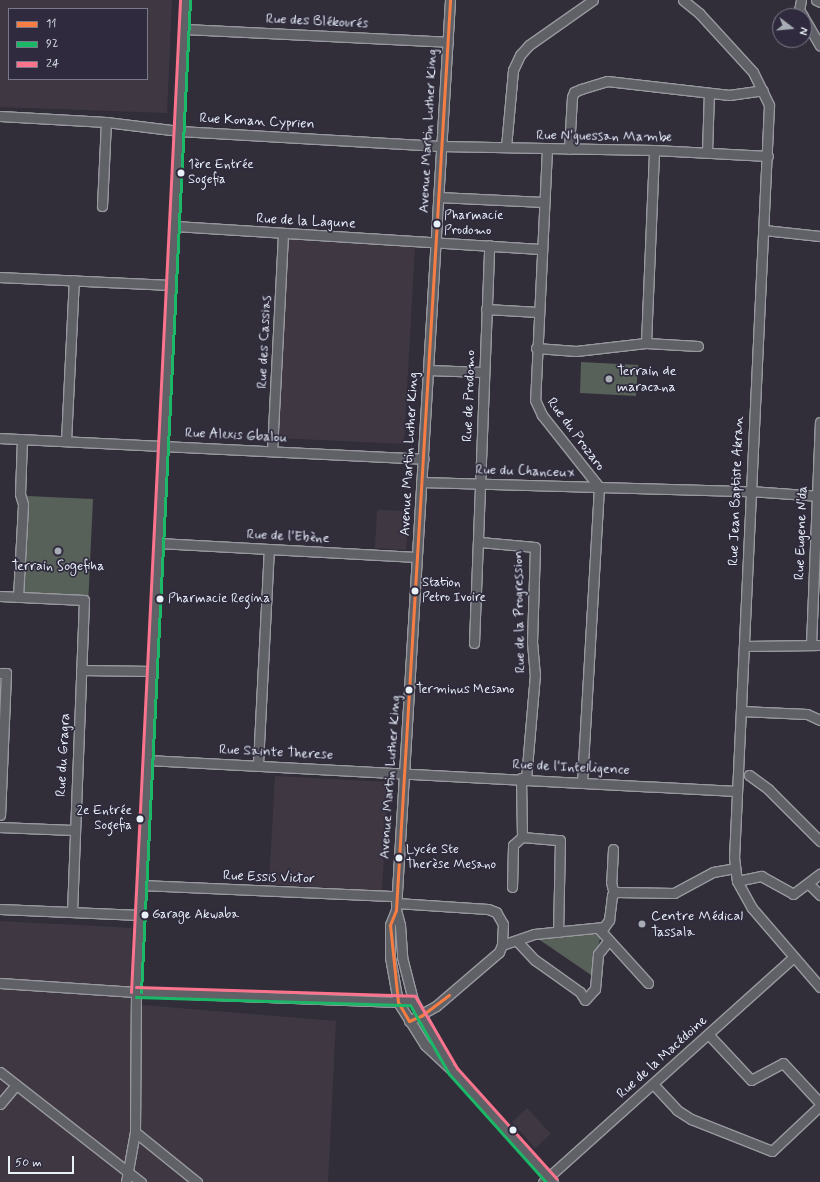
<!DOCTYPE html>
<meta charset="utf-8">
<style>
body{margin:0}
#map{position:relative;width:820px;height:1182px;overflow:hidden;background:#312e39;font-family:Mynerve,sans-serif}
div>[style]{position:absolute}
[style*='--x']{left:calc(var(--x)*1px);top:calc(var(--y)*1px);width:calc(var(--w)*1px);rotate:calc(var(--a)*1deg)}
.built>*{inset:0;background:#3f3843}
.green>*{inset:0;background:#576159}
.roads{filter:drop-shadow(1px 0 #98999f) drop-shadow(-1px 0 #98999f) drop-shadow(0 1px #98999f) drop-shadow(0 -1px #98999f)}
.minor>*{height:9px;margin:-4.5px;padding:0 4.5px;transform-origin:4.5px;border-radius:4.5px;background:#606067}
.bus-1>*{height:3px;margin:-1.5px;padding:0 1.5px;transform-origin:1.5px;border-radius:1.5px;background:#f77d43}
.bus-2>*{height:3px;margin:-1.5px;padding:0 1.5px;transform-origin:1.5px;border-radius:1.5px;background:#1ab867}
.bus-3>*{height:3px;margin:-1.5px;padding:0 1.5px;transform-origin:1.5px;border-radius:1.5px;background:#fc738d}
.dots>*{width:11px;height:11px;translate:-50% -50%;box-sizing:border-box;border:2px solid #2f2a3d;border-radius:50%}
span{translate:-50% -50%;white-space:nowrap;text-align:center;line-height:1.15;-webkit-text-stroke:3.5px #2f2a3d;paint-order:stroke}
.bus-label{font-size:13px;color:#e8f1f8}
.left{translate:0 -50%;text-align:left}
.right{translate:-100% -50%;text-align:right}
.street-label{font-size:14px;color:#e8f1f8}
.poi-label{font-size:14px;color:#e8f1f8}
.legend{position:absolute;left:8px;top:8px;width:140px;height:72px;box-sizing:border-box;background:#2f2a3d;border:1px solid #797a88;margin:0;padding:5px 7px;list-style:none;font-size:12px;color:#e8f1f8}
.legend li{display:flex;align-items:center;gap:8px;height:20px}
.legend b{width:20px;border:1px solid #797a88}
.north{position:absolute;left:772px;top:8px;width:40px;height:40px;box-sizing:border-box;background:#2f2a3d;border:1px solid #797a88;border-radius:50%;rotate:106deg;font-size:11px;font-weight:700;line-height:16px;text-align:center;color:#e8f1f8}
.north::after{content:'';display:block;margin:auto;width:14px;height:18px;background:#a8adb5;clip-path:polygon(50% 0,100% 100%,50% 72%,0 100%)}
.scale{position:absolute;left:8px;top:1156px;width:66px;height:18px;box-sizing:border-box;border:2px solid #e8f1f8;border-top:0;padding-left:5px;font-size:12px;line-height:14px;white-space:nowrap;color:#e8f1f8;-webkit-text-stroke:3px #2f2a3d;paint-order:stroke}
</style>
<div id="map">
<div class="built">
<div style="clip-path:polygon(evenodd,0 0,172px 0,167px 113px,0 107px,0 0,9px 9px,147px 9px,147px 79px,9px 79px,9px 9px)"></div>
<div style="clip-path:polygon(289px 238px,415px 245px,404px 444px,278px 438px)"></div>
<div style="clip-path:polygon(377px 510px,409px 511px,406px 550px,375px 548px)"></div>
<div style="clip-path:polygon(275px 776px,388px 782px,382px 891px,269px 884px)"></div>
<div style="clip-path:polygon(0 921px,132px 928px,130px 1004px,336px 1021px,328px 1182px,0 1182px)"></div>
<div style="clip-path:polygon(527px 1108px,551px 1134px,535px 1148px,512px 1122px)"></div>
</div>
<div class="green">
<div style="clip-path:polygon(581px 362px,638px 365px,636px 396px,580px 393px)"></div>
<div style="clip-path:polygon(27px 496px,93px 499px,88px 606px,22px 603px)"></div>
<div style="clip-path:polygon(602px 931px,591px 975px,534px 936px)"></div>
</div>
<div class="roads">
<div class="minor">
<div style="--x:450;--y:0;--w:912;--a:93.4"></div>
<div style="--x:396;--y:910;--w:16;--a:112"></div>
<div style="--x:390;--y:925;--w:32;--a:90"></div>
<div style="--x:390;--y:957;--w:46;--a:79.9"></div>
<div style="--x:398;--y:1002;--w:51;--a:57.9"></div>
<div style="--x:425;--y:1045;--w:38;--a:43"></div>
<div style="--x:453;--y:1071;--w:149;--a:48"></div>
<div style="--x:683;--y:0;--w:21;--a:39"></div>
<div style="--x:699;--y:13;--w:80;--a:47.5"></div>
<div style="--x:753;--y:72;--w:37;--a:64"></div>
<div style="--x:769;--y:105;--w:753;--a:92.66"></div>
<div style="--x:734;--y:857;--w:24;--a:83"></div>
<div style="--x:737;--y:881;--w:31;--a:61"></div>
<div style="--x:752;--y:908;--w:104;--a:49.3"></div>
<div style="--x:801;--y:0;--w:10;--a:101"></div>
<div style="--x:799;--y:10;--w:7;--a:56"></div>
<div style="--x:816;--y:0;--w:4;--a:27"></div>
<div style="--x:804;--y:18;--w:32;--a:60"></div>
<div style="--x:184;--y:29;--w:264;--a:2.8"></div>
<div style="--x:0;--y:116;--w:106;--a:3.2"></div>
<div style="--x:106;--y:122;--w:74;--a:7"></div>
<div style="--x:179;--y:131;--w:261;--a:3.3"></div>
<div style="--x:440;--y:146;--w:214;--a:1.1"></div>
<div style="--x:654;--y:150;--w:114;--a:3"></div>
<div style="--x:506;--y:147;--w:77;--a:-84.8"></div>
<div style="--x:513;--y:70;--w:17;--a:-65"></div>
<div style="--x:520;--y:55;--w:13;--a:-48"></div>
<div style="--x:529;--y:45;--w:78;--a:-35.1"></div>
<div style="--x:547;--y:149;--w:251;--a:92.7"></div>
<div style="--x:535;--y:400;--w:17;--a:65"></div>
<div style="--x:542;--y:415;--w:92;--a:51.6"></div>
<div style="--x:599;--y:487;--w:294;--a:93.3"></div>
<div style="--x:569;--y:149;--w:52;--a:-86.7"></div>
<div style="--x:572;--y:97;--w:5;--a:-68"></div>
<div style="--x:574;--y:92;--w:8;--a:-23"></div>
<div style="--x:581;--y:89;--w:27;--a:-17"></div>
<div style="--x:607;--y:81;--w:123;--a:6.5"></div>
<div style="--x:729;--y:95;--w:34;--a:-8"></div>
<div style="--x:707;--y:152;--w:59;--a:-88.1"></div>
<div style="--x:438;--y:197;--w:106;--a:2.7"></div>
<div style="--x:102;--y:206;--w:84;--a:-87.3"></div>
<div style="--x:175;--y:226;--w:366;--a:3.6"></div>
<div style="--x:764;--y:230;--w:56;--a:6.1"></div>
<div style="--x:0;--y:277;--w:172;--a:2.7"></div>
<div style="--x:486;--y:309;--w:52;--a:3.3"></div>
<div style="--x:646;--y:343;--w:193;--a:-87.6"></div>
<div style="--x:536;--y:348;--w:40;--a:4.3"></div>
<div style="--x:576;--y:351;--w:70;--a:-6.5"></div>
<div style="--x:646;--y:343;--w:52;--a:3.3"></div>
<div style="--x:428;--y:370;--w:55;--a:2.1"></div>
<div style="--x:0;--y:438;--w:424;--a:2.8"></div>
<div style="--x:66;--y:441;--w:161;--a:-87.2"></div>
<div style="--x:272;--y:451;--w:216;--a:-87.1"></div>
<div style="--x:421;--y:482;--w:329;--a:1.6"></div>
<div style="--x:750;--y:491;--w:70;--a:4.1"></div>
<div style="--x:480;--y:542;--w:55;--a:5.2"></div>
<div style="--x:535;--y:547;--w:95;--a:91.8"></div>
<div style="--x:532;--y:642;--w:32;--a:85"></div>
<div style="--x:535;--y:674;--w:104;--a:94.9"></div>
<div style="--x:158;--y:543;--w:259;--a:3.1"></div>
<div style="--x:0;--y:596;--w:84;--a:2.7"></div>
<div style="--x:84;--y:600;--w:312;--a:92.2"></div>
<div style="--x:18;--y:597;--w:93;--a:-86.9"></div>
<div style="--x:23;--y:504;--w:10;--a:-107"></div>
<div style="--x:20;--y:494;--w:55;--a:-87.9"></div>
<div style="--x:474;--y:643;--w:398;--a:-87.8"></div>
<div style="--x:811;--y:645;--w:223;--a:-87.7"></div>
<div style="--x:744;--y:646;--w:76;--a:-0.8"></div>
<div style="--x:81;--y:670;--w:72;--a:0.8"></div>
<div style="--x:0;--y:673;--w:6;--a:0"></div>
<div style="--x:6;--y:673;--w:142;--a:92.4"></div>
<div style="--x:741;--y:711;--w:66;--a:2.6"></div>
<div style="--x:807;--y:714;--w:14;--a:25"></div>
<div style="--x:147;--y:760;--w:590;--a:3.01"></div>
<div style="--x:258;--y:764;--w:215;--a:-87.1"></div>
<div style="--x:749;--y:775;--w:24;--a:36"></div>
<div style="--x:768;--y:789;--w:74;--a:45"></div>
<div style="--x:521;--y:778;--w:59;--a:89"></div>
<div style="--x:522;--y:837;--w:38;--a:5"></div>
<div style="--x:560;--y:840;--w:92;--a:91.2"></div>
<div style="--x:0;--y:827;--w:75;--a:2.3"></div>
<div style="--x:613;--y:849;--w:33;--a:93"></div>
<div style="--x:611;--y:882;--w:12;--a:76"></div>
<div style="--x:737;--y:881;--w:25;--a:-12"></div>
<div style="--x:761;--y:876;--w:37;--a:29"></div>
<div style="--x:793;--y:894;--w:34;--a:-37"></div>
<div style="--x:809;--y:884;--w:16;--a:45"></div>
<div style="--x:141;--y:885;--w:256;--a:2.5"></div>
<div style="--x:512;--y:887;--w:42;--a:-88.6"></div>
<div style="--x:513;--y:845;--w:12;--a:-42"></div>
<div style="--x:396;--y:903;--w:92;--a:3.7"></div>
<div style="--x:488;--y:909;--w:9;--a:21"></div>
<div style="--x:496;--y:912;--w:14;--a:60"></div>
<div style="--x:503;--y:924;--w:21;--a:93"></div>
<div style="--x:502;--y:945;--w:8;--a:113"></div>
<div style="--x:499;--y:952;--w:83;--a:139.4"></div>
<div style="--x:436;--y:1006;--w:31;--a:151"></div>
<div style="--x:0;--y:909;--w:140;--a:2.5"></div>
<div style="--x:396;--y:910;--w:16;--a:75"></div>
<div style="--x:400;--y:925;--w:32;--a:86"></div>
<div style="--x:402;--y:957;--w:44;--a:75.7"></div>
<div style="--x:413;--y:1000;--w:72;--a:60.9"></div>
<div style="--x:599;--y:929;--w:73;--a:47.8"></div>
<div style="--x:517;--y:941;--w:26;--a:47"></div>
<div style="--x:535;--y:960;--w:55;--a:35.4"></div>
<div style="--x:580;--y:992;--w:9;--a:58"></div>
<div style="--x:585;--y:1000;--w:15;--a:-48"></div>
<div style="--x:595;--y:989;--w:35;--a:-85"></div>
<div style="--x:598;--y:954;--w:16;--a:-52"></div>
<div style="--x:502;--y:945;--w:34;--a:-19"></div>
<div style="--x:534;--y:934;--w:70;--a:-5.7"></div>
<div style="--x:604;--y:927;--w:9;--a:-54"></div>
<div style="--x:609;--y:920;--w:25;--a:-83"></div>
<div style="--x:612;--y:895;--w:5;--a:-37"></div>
<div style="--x:616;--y:892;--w:58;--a:1"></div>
<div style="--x:674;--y:893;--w:44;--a:-28.3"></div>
<div style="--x:713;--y:872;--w:22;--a:-10"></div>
<div style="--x:0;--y:983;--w:136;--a:3.8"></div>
<div style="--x:136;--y:992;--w:262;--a:2.2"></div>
<div style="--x:398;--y:1002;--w:15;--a:-8"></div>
<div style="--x:708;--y:1034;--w:63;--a:46.9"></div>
<div style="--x:751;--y:1080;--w:36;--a:-28"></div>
<div style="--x:783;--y:1063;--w:54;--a:47.2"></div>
<div style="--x:0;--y:1072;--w:179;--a:38"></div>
<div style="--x:653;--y:1084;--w:35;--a:47"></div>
<div style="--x:677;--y:1110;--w:17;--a:33"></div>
<div style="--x:691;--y:1119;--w:87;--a:21.6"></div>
<div style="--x:772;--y:1151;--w:66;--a:-43.2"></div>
<div style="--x:0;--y:1104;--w:25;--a:-50"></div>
<div style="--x:135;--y:1132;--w:80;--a:38.9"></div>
<div style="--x:126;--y:1182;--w:51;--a:-79.8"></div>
<div style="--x:135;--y:1132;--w:140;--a:-89.6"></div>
<div style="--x:136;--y:992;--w:993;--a:-87.17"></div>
<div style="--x:543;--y:1182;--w:337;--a:-41.9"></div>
</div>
</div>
<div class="bus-1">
<div style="--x:409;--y:1021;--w:22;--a:-120"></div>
<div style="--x:398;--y:1002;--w:77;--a:-95.9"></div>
<div style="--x:390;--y:925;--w:16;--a:-68"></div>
<div style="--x:396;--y:910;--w:912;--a:-86.6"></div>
<div style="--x:409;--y:1021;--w:13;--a:-23"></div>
<div style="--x:421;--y:1016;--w:35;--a:-37"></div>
</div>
<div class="bus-2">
<div style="--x:141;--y:992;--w:993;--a:-87.17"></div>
<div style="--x:136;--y:997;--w:274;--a:1.7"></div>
<div style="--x:410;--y:1005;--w:79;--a:60.5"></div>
<div style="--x:449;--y:1074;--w:145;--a:48.1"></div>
</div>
<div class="bus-3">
<div style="--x:136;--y:987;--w:279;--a:1.8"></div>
<div style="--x:415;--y:996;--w:83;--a:59.7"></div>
<div style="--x:457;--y:1068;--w:149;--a:48"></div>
<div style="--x:131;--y:992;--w:993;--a:-87.17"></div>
</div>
<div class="dots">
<div style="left:181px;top:173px;background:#e8f1f8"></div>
<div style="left:437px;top:224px;background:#e8f1f8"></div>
<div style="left:609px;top:379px;background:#a8adb5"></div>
<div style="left:58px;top:551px;background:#a8adb5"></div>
<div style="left:415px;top:591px;background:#e8f1f8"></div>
<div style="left:160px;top:599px;background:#e8f1f8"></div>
<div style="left:409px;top:690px;background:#e8f1f8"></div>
<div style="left:140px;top:819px;background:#e8f1f8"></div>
<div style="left:399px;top:858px;background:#e8f1f8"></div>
<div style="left:145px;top:915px;background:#e8f1f8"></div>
<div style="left:642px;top:924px;background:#a8adb5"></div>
<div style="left:513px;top:1130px;background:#e8f1f8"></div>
</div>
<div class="bus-label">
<span class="left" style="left:188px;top:173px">1ère Entrée<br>Sogefia</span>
<span class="left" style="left:444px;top:224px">Pharmacie<br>Prodomo</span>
<span class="left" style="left:422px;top:591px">Station<br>Petro Ivoire</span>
<span class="left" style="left:168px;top:599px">Pharmacie Regina</span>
<span class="left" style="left:416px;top:690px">Terminus Mesano</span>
<span class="right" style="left:132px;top:819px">2e Entrée<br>Sogefia</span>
<span class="left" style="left:406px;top:858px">Lycée Ste<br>Therèse Mesano</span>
<span class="left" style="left:152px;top:915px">Garage Akwaba</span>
</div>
<div class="street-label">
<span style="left:317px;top:21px;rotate:3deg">Rue des Blékourés</span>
<span style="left:257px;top:121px;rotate:3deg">Rue Konan Cyprien</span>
<span style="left:428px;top:131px;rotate:-87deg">Avenue Martin Luther King</span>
<span style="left:604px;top:136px;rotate:1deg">Rue N'guessan Mambe</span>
<span style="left:306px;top:221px;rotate:3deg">Rue de la Lagune</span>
<span style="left:264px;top:342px;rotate:-87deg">Rue des Cassias</span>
<span style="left:469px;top:396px;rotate:-88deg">Rue de Prodomo</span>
<span style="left:576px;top:434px;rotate:53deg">Rue du Prozaro</span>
<span style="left:236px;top:435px;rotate:3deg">Rue Alexis Gbalou</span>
<span style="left:409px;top:454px;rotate:-87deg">Avenue Martin Luther King</span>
<span style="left:525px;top:471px;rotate:2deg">Rue du Chanceux</span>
<span style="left:736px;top:491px;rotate:-88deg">Rue Jean Baptiste Akran</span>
<span style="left:801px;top:533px;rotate:-88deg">Rue Eugene N'da</span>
<span style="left:288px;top:536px;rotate:3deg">Rue de l'Ebène</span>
<span style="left:519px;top:612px;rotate:-91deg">Rue de la Progression</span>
<span style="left:276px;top:752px;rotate:3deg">Rue Sainte Therese</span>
<span style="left:63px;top:755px;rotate:-87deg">Rue du Gragra</span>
<span style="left:571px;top:767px;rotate:3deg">Rue de l'Intelligence</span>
<span style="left:390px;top:777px;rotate:-86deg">Avenue Martin Luther King</span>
<span style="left:269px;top:877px;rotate:2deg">Rue Essis Victor</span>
<span style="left:662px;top:1057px;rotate:-42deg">Rue de la Macédoine</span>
</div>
<div class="poi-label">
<span class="left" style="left:617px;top:379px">Terrain de<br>maracana</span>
<span style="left:58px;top:566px">Terrain Sogefiha</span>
<span class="left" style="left:651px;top:924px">Centre Médical<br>Tassala</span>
</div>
<ul class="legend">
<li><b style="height:5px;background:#f77d43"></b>11</li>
<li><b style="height:5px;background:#1ab867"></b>92</li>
<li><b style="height:5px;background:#fc738d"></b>24</li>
</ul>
<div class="north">N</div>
<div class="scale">50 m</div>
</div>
